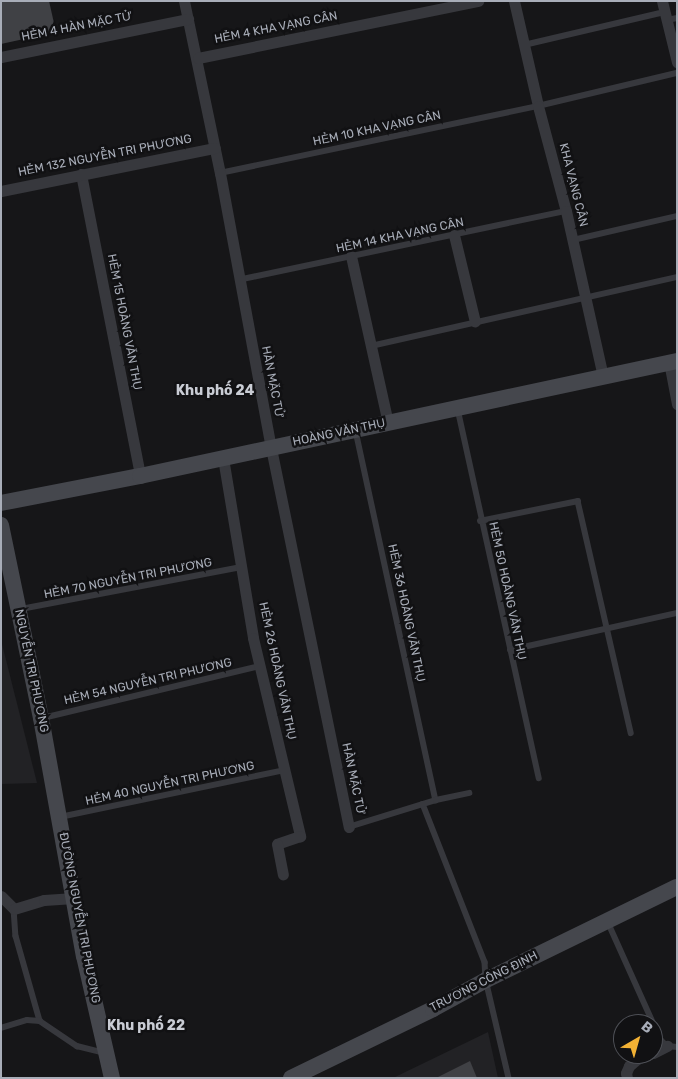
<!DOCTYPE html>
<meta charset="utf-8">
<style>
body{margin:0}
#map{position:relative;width:678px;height:1079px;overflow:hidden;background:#161618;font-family:Rubik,sans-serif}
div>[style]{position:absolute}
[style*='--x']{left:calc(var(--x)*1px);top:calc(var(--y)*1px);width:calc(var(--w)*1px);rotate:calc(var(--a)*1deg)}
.built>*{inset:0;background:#222225}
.building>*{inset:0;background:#404145}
.lane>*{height:5.5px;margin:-2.75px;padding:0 2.75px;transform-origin:2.75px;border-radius:2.75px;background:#37383d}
.street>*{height:11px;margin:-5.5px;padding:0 5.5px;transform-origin:5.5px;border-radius:5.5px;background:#37383d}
.secondary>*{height:16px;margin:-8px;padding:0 8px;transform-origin:8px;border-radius:8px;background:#45474d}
span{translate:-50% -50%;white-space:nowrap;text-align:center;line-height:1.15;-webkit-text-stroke:5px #111113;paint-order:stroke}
.street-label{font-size:12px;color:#a8adb8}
.neighbourhood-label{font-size:14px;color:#c9ccd4;font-weight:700}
.frame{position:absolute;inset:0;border:2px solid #a8adb8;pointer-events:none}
.north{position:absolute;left:613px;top:1014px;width:50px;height:50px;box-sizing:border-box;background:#111113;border:1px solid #4d4f55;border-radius:50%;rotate:38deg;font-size:14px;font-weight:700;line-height:20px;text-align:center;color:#a8adb8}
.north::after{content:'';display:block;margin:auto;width:18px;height:22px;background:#f2b134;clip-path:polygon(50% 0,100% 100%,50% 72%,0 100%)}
</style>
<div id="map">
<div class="built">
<div style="clip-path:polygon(1px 640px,37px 783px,1px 784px)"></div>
<div style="clip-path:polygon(488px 1032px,498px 1078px,393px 1078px)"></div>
</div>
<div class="building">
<div style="clip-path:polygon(1px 1px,49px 1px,56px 32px,1px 44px)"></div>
<div style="clip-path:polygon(470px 1061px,477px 1078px,436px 1078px)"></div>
</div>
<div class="lane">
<div style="--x:667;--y:20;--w:10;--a:-11"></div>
<div style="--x:524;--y:45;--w:145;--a:-13.2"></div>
<div style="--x:220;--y:173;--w:325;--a:-11.9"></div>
<div style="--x:538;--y:106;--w:143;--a:-13.4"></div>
<div style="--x:573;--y:240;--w:107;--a:-13"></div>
<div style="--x:238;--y:280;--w:335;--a:-11.9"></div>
<div style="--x:371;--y:346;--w:314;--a:-12.7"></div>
<div style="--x:458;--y:409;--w:378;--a:77.6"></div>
<div style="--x:356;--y:431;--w:378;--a:77.8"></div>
<div style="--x:480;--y:521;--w:100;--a:-11.5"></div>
<div style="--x:578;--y:501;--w:238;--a:77.1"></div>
<div style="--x:21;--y:609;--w:224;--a:-10.8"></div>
<div style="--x:510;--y:650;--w:171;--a:-12.5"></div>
<div style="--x:43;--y:718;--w:223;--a:-13.5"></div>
<div style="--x:423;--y:804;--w:170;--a:68.6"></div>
<div style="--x:485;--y:962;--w:18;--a:87"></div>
<div style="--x:486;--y:980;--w:101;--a:76.8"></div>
<div style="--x:60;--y:817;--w:230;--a:-11.8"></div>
<div style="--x:349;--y:827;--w:91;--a:-17.2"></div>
<div style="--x:436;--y:800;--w:34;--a:-12"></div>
<div style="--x:14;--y:909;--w:27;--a:86"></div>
<div style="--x:16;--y:936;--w:88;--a:74.2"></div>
<div style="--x:40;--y:1021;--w:45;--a:34"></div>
<div style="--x:77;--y:1046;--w:29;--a:14"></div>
<div style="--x:608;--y:922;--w:129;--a:65.8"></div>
<div style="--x:661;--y:1040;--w:8;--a:45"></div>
<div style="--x:667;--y:1046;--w:10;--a:6"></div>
<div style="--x:1;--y:1028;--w:27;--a:-17"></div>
<div style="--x:27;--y:1020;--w:13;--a:4"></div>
</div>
<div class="street">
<div style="--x:184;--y:1;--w:176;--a:78.2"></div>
<div style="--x:220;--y:173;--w:280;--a:79.5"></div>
<div style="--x:271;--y:448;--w:387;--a:78.4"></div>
<div style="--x:514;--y:1;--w:108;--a:77.1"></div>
<div style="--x:538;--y:106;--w:109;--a:75.1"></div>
<div style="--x:566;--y:211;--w:169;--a:77.4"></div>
<div style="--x:662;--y:1;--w:63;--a:76.2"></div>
<div style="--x:1;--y:57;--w:191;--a:-11.5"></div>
<div style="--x:198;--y:58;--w:286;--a:-11.5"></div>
<div style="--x:81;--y:174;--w:308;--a:78.9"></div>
<div style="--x:1;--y:191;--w:218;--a:-11.4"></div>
<div style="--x:454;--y:235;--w:89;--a:76.4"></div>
<div style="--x:351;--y:256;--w:171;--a:77.5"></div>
<div style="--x:669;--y:362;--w:43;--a:79.2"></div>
<div style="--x:223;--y:458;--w:182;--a:80.5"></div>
<div style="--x:253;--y:638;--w:204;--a:76.6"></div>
<div style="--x:300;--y:836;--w:24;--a:161"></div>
<div style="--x:277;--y:844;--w:31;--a:79"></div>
<div style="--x:1;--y:896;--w:18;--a:45"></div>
<div style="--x:14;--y:909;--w:31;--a:-17"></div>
<div style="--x:44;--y:900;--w:30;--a:-4"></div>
<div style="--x:653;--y:1053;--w:16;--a:-27"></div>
<div style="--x:627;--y:1078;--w:5;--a:-101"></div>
<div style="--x:626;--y:1073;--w:8;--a:-67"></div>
<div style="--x:629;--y:1066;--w:11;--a:-41"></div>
<div style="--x:637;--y:1059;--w:14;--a:-21"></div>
</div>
<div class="secondary">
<div style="--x:1;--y:503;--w:142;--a:-11"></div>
<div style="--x:140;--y:476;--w:549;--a:-12.09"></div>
<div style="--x:1;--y:525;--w:197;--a:78.3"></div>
<div style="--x:41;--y:718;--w:242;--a:79.8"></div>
<div style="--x:84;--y:956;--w:125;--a:77.1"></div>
<div style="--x:291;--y:1078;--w:158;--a:-25.9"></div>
<div style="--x:433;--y:1009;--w:60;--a:-28.7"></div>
<div style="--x:486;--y:980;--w:212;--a:-26"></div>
</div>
<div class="street-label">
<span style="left:77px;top:27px;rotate:-11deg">HẺM 4 HÀN MẶC TỬ</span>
<span style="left:276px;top:28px;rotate:-11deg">HẺM 4 KHA VẠNG CÂN</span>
<span style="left:377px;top:129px;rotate:-12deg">HẺM 10 KHA VẠNG CÂN</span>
<span style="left:105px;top:156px;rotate:-11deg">HẺM 132 NGUYỄN TRI PHƯƠNG</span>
<span style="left:573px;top:185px;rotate:76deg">KHA VẠNG CÂN</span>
<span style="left:400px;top:236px;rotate:-12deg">HẺM 14 KHA VẠNG CÂN</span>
<span style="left:124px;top:322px;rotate:79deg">HẺM 15 HOÀNG VĂN THỤ</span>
<span style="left:272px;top:382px;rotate:79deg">HÀN MẶC TỬ</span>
<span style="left:339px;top:433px;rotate:-12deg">HOÀNG VĂN THỤ</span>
<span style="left:128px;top:579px;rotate:-11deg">HẺM 70 NGUYỄN TRI PHƯƠNG</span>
<span style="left:507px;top:591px;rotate:78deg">HẺM 50 HOÀNG VĂN THỤ</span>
<span style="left:406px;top:613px;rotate:78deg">HẺM 36 HOÀNG VĂN THỤ</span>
<span style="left:31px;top:671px;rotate:78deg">NGUYỄN TRI PHƯƠNG</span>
<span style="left:277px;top:671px;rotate:78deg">HẺM 26 HOÀNG VĂN THỤ</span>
<span style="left:148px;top:682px;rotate:-13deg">HẺM 54 NGUYỄN TRI PHƯƠNG</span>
<span style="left:353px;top:779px;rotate:78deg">HÀN MẶC TỬ</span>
<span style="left:170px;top:784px;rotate:-12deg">HẺM 40 NGUYỄN TRI PHƯƠNG</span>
<span style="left:79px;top:918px;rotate:79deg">ĐƯỜNG NGUYỄN TRI PHƯƠNG</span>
<span style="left:484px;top:982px;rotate:-27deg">TRƯƠNG CÔNG ĐỊNH</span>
</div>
<div class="neighbourhood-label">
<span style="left:215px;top:391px">Khu phố 24</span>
<span style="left:146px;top:1026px">Khu phố 22</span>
</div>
<div class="frame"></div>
<div class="north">B</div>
</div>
